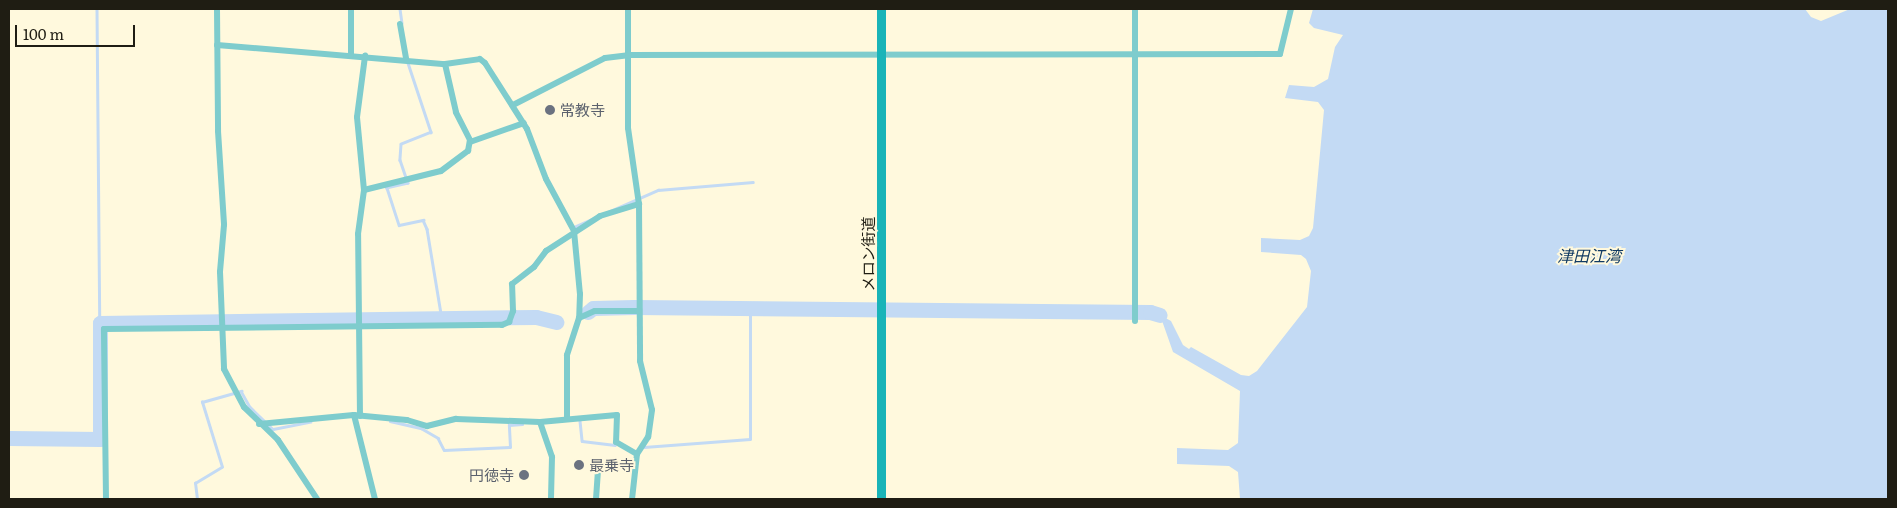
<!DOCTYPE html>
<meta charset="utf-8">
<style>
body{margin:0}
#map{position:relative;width:1897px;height:508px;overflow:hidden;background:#fff9dd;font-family:Literata,"Noto Sans JP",serif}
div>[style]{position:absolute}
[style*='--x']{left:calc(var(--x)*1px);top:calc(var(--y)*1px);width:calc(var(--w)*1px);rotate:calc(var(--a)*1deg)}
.water>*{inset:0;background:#c3daf4}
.stream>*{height:2.5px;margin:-1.25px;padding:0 1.25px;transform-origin:1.25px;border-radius:1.25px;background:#c3daf4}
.river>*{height:15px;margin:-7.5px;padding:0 7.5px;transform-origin:7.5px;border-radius:7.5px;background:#c3daf4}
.street>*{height:6px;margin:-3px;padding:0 3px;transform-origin:3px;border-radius:3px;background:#7ecccd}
.secondary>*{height:9px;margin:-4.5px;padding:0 4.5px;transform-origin:4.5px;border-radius:4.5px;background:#19b4b8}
.dots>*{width:14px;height:14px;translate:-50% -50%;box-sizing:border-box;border:2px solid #fff9dd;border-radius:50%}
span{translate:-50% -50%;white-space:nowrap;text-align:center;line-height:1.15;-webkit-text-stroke:4px #fff9dd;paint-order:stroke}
.worship-label{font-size:15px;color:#5b616d}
.left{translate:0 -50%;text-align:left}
.right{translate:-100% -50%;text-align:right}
.street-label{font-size:15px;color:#1f1d13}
.water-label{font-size:16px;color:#103a62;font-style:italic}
.frame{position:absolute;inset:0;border:10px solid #1f1d13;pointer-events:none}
.scale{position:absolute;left:15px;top:25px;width:120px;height:22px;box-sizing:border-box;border:2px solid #1f1d13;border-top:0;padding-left:6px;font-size:15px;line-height:18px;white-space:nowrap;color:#1f1d13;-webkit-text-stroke:4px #fff9dd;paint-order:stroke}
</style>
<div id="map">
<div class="water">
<div style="clip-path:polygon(1313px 9px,1805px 9px,1811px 17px,1821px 21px,1850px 9px,1888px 9px,1888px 499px,1240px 499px,1238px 472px,1229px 466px,1177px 464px,1177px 448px,1228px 450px,1238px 443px,1240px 391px,1173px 352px,1160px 315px,1171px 321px,1183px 345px,1189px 349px,1191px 347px,1241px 375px,1249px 376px,1257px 371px,1307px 307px,1311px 271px,1306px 259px,1301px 255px,1261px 252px,1261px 238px,1300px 240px,1309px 236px,1313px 228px,1324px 110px,1318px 102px,1285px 98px,1289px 85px,1314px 87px,1328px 79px,1335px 47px,1343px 35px,1314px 28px,1309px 23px)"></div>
</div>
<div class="stream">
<div style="--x:97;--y:9;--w:314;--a:89.5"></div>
<div style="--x:400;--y:9;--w:14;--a:82"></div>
<div style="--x:408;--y:63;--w:73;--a:71.6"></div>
<div style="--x:431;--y:132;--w:32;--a:158"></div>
<div style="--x:401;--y:144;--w:16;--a:94"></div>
<div style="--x:400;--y:160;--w:24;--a:71"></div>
<div style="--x:408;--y:183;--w:22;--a:167"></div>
<div style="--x:387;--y:188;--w:39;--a:72"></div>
<div style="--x:399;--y:225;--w:25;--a:-12"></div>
<div style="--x:423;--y:220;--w:10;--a:66"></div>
<div style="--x:427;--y:229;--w:92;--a:80.6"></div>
<div style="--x:574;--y:227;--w:92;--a:-23.8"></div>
<div style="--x:658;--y:190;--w:95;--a:-4.8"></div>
<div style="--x:390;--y:421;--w:32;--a:13"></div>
<div style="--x:421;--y:428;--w:20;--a:30"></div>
<div style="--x:438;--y:438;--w:13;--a:63"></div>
<div style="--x:444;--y:450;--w:66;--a:-2.6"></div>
<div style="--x:510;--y:447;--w:22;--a:-93"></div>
<div style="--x:509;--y:425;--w:13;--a:-4"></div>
<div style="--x:580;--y:421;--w:20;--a:84"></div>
<div style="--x:582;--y:441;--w:33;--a:7"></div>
<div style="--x:644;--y:447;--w:106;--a:-4.3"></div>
<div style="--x:750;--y:439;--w:132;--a:-90"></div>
<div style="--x:197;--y:499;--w:16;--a:-97"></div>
<div style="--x:195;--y:483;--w:31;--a:-31"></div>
<div style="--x:222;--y:467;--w:68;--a:-107.1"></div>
<div style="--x:202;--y:402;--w:41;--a:-15.8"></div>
<div style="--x:241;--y:391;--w:18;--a:61"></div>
<div style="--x:250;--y:407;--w:32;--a:44"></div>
<div style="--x:273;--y:429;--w:38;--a:-11"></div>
</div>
<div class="river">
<div style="--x:588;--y:312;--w:6;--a:-39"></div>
<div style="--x:593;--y:308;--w:41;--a:-1.4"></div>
<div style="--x:634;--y:307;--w:516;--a:0.56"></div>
<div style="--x:1150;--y:312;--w:10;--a:17"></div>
<div style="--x:9;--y:438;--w:91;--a:0.6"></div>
<div style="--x:100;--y:439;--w:116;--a:-90"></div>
<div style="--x:100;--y:323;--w:436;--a:-0.8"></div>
<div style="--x:536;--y:317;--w:21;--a:14"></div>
</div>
<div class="street">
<div style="--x:217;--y:9;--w:122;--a:89.5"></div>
<div style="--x:218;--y:131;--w:94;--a:86.3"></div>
<div style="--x:224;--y:225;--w:47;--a:94.9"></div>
<div style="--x:220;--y:272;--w:97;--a:87.6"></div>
<div style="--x:224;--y:369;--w:43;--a:62.2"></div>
<div style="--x:244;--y:407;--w:47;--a:44.1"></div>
<div style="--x:278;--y:440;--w:71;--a:56.5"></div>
<div style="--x:628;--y:9;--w:119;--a:90"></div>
<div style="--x:628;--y:128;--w:77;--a:81.8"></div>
<div style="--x:639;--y:204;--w:157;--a:89.6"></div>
<div style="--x:640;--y:361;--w:50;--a:76.2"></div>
<div style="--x:652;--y:410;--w:27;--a:98"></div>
<div style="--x:648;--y:437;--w:20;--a:123"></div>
<div style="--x:1135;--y:9;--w:312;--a:90"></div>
<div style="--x:400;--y:24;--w:36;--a:80"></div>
<div style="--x:217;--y:45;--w:229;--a:4.8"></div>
<div style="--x:445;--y:64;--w:35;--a:-8"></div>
<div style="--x:480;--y:59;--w:6;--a:39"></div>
<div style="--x:485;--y:63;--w:78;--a:57.5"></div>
<div style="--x:527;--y:129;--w:53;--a:69.2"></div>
<div style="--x:546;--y:179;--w:59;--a:61.7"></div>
<div style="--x:574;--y:231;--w:63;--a:84.6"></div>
<div style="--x:580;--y:294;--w:24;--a:92"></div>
<div style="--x:579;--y:318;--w:39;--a:108"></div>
<div style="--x:567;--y:355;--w:64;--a:90"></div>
<div style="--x:351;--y:55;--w:46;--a:-90"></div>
<div style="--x:513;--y:105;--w:103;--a:-27.1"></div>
<div style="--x:605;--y:58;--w:23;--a:-7"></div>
<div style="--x:628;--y:55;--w:652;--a:-0.09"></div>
<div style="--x:1280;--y:54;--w:46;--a:-76.3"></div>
<div style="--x:470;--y:142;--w:57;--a:-19.4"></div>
<div style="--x:364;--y:190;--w:79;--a:-13.9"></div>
<div style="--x:441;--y:171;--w:34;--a:-37"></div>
<div style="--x:468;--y:151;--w:11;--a:-80"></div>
<div style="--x:470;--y:140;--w:31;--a:-117"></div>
<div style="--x:456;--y:112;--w:49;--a:-102.9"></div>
<div style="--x:579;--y:318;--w:17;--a:-24"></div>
<div style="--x:595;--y:311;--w:44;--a:0"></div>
<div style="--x:354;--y:415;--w:87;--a:76"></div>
<div style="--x:360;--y:416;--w:182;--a:-90.6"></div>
<div style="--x:358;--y:234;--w:44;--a:-82.2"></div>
<div style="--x:364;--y:190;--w:73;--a:-95.5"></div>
<div style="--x:357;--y:117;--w:62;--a:-82.5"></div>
<div style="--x:540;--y:422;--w:37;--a:71"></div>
<div style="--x:552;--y:457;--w:42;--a:91.4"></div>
<div style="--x:259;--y:424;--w:95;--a:-5.4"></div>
<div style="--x:354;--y:415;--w:53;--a:5.4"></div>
<div style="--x:407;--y:420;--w:21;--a:17"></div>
<div style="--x:427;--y:426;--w:30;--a:-14"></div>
<div style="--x:456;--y:419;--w:84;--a:2"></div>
<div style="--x:540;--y:422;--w:77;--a:-5.2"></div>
<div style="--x:617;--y:415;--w:27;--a:92"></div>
<div style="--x:616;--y:442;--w:24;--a:30"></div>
<div style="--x:637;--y:454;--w:45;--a:96.3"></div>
<div style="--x:106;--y:499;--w:170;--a:-90.7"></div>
<div style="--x:104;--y:329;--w:398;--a:-0.6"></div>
<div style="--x:502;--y:325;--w:8;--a:-23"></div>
<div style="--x:509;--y:322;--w:12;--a:-70"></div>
<div style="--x:513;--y:311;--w:27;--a:-92"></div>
<div style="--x:512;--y:284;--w:28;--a:-38"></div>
<div style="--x:534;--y:267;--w:20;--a:-53"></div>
<div style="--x:546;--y:251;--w:64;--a:-32.9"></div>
<div style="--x:600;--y:216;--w:41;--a:-17.1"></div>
<div style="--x:596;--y:499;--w:28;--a:-86"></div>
</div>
<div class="secondary">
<div style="--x:881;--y:499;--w:490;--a:-90"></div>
</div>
<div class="dots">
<div style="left:550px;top:110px;background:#6b7280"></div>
<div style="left:579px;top:465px;background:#6b7280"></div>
<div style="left:524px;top:475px;background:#6b7280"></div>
</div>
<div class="worship-label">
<span class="left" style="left:560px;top:110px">常教寺</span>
<span class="left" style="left:589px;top:465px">最乗寺</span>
<span class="right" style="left:514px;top:475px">円徳寺</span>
</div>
<div class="street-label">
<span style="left:868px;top:254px;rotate:-90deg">メロン街道</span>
</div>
<div class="water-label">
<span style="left:1589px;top:255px">津田江湾</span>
</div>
<div class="frame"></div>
<div class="scale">100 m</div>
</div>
